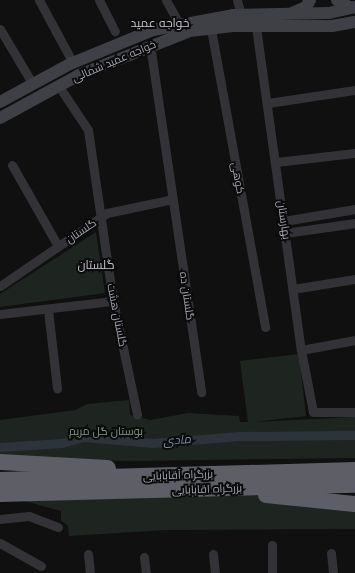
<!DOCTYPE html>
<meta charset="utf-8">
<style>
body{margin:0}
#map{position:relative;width:355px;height:573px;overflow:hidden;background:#101011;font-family:Arial,Cairo,sans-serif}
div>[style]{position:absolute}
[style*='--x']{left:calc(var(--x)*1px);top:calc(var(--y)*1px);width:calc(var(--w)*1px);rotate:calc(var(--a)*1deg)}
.green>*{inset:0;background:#1e2520}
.canal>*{height:9px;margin:-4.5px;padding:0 4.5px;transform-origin:4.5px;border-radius:4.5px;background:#2d333a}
.street>*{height:9px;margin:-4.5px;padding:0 4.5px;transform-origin:4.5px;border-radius:4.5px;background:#333337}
.secondary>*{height:12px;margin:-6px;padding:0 6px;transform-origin:6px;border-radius:6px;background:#3f4045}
.highway>*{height:16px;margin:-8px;padding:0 8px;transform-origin:8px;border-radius:8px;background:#5e5f66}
span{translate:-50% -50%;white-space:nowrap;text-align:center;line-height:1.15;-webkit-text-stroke:4px #0b0b0c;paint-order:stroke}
.street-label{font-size:11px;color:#a2a5b0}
.park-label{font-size:11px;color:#7b9980}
.neighbourhood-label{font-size:12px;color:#c3c4cd}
.water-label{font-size:12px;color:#7c8fa8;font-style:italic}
</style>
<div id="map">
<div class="green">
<div style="clip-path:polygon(96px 232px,105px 293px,0 307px,0 294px)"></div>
<div style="clip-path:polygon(299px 354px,306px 416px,254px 422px,355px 417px,355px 458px,132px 461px,0 458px,0 420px,76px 410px,87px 404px,129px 400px,130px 415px,150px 420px,188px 413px,239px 416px,240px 422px,248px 422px,240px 361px)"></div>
<div style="clip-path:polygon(237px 493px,355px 506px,355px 529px,166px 530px,69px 536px,68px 526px,61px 520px,61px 511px,21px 500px)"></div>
</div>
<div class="canal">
<div style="--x:0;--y:447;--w:62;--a:-3.7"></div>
<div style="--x:62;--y:443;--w:22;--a:-16"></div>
<div style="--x:83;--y:437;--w:70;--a:4.9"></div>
<div style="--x:153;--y:443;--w:87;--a:-4.6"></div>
<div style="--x:240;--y:436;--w:115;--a:-0.5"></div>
</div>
<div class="street">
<div style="--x:39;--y:0;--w:72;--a:61.6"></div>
<div style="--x:99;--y:0;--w:35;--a:63"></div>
<div style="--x:166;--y:0;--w:26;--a:61"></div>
<div style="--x:237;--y:0;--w:16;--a:75"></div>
<div style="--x:256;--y:27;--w:326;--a:82.1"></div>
<div style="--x:301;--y:350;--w:63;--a:79"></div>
<div style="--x:313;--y:412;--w:42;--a:0"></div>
<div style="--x:0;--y:29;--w:63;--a:59.3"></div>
<div style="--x:211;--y:29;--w:303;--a:79.7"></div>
<div style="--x:150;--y:45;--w:351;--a:81.6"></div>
<div style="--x:62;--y:91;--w:47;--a:56.3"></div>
<div style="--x:88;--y:130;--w:173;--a:81.7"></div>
<div style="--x:113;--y:301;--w:116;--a:78"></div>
<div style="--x:268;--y:103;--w:88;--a:-8.5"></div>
<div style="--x:276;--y:162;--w:80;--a:-6.5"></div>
<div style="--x:12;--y:165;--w:93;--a:60.4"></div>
<div style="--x:284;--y:221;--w:72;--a:-9.6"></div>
<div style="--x:285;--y:233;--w:71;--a:-8.1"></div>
<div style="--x:0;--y:286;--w:130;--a:-34.3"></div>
<div style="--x:107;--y:213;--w:67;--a:-12"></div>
<div style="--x:293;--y:289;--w:63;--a:-9.2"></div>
<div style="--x:48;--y:310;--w:79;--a:83.4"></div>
<div style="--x:0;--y:314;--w:114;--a:-6.6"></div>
<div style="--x:301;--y:350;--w:55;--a:-10.5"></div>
<div style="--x:0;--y:519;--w:29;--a:-6"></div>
<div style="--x:29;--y:516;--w:31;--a:21"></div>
<div style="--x:0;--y:543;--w:47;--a:29.3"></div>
<div style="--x:272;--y:545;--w:28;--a:90"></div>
<div style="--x:331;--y:553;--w:20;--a:84"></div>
<div style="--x:88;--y:554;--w:19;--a:84"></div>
<div style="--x:213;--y:554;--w:19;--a:84"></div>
<div style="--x:144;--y:557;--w:16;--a:83"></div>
</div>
<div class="secondary">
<div style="--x:337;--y:0;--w:16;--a:30"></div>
<div style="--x:292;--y:13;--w:15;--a:-23"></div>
<div style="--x:306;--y:7;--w:8;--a:-60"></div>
<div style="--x:0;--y:102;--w:80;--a:-28.5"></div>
<div style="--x:70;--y:64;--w:90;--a:-22.3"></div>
<div style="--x:153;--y:30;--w:81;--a:-10.6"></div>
<div style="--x:233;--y:15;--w:96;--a:-1.2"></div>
<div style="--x:329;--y:13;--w:27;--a:-13"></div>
<div style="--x:0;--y:118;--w:90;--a:-28.6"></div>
<div style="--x:79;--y:75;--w:119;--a:-21.6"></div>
<div style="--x:190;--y:31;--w:43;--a:-6.6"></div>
<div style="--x:233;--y:26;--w:99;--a:0"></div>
<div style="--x:332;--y:26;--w:23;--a:-10"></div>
</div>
<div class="highway">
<div style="--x:0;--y:462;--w:108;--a:3.2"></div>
<div style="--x:0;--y:480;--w:355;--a:-1.6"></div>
<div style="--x:0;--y:494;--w:355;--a:-1.5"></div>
<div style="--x:266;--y:495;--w:89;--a:5.8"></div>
</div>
<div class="street-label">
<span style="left:114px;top:61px;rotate:-23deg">خواجه عمید شمالی</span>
<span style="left:238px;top:178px;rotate:80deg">کوهی</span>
<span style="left:284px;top:220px;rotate:82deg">بهارستان</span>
<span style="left:81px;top:231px;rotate:-34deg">گلستان</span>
<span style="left:187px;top:296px;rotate:82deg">گلستان ده</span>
<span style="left:117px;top:315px;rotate:79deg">گلستان هشت</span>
<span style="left:178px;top:475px;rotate:-2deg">بزرگراه آقابابایی</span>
<span style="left:207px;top:489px;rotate:-2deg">بزرگراه اقابابایی</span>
</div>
<div class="park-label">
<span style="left:106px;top:431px">بوستان گل مریم</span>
</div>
<div class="neighbourhood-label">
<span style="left:160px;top:24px">خواجه عمید</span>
<span style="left:96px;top:266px">گلستان</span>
</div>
<div class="water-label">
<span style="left:177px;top:441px;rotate:-5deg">مادی</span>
</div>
</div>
